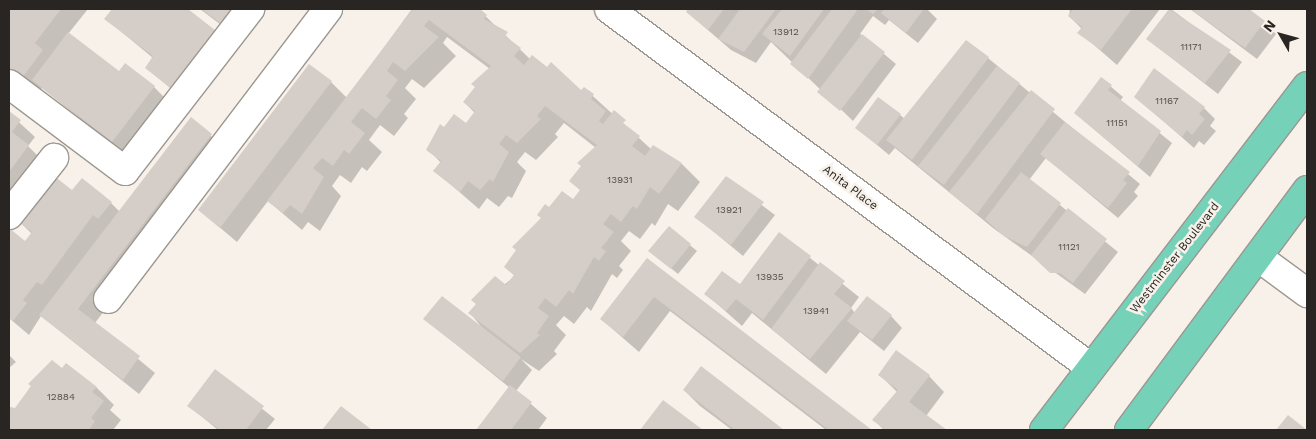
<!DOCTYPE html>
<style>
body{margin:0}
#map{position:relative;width:1316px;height:439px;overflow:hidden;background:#f7f1e9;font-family:"Work Sans",sans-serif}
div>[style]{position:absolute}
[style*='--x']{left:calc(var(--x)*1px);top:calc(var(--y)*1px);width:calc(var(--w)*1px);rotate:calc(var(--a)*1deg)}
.shadow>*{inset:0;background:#0003}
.building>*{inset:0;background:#d5cdc7}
.roads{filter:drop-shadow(1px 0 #9d9791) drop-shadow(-1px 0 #9d9791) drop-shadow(0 1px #9d9791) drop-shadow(0 -1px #9d9791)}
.minor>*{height:28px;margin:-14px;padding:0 14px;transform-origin:14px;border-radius:14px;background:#fff}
.major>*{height:28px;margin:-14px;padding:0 14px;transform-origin:14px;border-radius:14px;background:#76d1b9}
span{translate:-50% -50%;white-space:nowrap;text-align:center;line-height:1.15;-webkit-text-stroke:5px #f7f1e9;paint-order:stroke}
.number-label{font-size:10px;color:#534f4c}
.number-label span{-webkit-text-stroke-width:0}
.street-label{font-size:12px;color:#282523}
.frame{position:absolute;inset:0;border:10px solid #282523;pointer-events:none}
.north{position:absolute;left:1256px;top:10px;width:50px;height:50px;-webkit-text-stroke:4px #f7f1e9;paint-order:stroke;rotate:308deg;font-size:14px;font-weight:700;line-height:20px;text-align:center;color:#282523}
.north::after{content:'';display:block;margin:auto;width:18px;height:22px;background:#282523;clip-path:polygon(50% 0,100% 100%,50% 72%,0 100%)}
</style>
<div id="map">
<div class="shadow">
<div style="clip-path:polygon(9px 9px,88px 9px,68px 34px,119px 73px,154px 87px,169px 102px,128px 156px,42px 88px,35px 97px,9px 77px)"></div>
<div style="clip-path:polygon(114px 9px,185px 9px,235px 51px,192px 106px,146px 68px,153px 58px,106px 19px)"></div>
<div style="clip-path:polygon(200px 9px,266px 9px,242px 41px)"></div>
<div style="clip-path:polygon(412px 9px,478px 9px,530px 59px,581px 92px,584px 88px,651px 149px,682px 164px,700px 182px,678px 211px,668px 204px,655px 226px,652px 223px,640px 239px,629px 231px,621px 241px,631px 251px,619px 266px,623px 270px,617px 278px,612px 274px,591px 311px,587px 307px,574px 324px,564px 316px,556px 325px,566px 335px,554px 351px,557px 354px,539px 371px,521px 359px,532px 370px,516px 391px,547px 418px,538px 430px,478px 430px,510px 388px,425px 319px,484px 330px,470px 313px,515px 276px,505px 267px,550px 209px,573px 201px,581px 191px,571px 181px,596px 148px,564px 123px,555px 134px,558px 137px,536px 160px,525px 152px,517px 162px,526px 171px,512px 198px,508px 196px,499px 207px,487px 198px,479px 209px,435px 171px,441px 163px,428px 149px,444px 129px,466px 124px,475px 113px,464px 102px,490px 69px,447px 37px,443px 43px,456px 56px,424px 88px,412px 79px,405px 88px,416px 99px,404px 114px,408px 118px,394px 136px,380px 125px,369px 140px,382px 152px,367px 171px,362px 167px,351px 183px,340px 175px,332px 186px,341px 196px,320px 231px,308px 222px,302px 230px,268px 201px,237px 242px,199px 210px,331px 82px,347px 98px)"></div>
<div style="clip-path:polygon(690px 9px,927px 9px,937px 19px,918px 43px,889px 20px,885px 25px,873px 16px,860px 34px,896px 64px,853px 121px,771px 42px,756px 63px,731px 50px,687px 12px)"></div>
<div style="clip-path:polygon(1070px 9px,1160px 9px,1117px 65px,1079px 32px,1082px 29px,1069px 16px)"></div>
<div style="clip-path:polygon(1171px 9px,1242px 62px,1218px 94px,1147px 39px)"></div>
<div style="clip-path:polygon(1190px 9px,1247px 9px,1276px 34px,1257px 59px)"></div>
<div style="clip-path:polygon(988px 58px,1140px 184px,1134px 192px,1138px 196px,1118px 218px,1046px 158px,1029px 180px,1118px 252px,1085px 294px,993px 228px,895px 148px,889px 155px,857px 128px,900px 115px,905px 119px)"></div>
<div style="clip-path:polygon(1102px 79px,1123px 97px,1120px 101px,1172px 143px,1150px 177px,1075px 113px)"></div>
<div style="clip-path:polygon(1136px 97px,1204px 108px,1215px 119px,1210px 126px,1216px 131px,1204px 145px,1199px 141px,1194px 148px)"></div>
<div style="clip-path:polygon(9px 113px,35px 137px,28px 146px,44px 162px,9px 206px)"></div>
<div style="clip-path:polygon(191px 119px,227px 150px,95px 323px,155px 373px,139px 394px,41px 316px,29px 335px,9px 318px,9px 230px,26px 243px,32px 234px,18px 220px,73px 192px,111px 203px,120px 212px)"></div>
<div style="clip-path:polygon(726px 178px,775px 215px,743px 256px,696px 217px)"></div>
<div style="clip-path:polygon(669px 228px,697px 251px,678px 274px,650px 251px)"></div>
<div style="clip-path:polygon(780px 234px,859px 297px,851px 308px,855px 313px,891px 316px,902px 328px,884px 351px,860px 332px,826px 374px,752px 313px,742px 326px,706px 294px,740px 286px)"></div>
<div style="clip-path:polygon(647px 259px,870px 430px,826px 430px,670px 311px,639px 352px,601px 319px)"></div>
<div style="clip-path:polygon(9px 355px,16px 362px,9px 368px)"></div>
<div style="clip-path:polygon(701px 368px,782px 430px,732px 430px,700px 406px,684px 390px)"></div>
<div style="clip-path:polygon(63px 370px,96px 387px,114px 405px,110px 410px,121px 420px,113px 430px,9px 430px,11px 407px,15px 410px)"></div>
<div style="clip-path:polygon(215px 371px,275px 419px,266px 430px,218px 430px,189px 406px)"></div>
<div style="clip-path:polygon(879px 374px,929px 376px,944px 392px,926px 416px,945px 430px,884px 430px,874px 420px,897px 392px)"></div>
<div style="clip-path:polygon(663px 402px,701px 430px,641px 430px)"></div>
</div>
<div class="building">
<div style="clip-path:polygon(9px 9px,61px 9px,35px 43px,43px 50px,19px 82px,9px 74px)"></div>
<div style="clip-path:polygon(112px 9px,188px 9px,220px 34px,176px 92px,145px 68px,153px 56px,104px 19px)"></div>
<div style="clip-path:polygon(202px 9px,239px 9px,225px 27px)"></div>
<div style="clip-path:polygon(413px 9px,480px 9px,487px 15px,484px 19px,508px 32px,505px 36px,521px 48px,514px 56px,524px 65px,532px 55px,547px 67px,551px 62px,581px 90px,584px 87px,594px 94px,591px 99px,606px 111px,599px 121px,603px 124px,614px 110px,626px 120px,623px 123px,640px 136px,632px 146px,645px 156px,653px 145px,682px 163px,659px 194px,650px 187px,637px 209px,633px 206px,621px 222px,611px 214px,603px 224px,614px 232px,601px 248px,606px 251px,599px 261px,594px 257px,573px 294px,569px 290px,556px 307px,545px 298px,538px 308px,549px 316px,537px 333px,540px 335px,520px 353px,468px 313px,476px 304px,471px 300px,495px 276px,506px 285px,514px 275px,504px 267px,516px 250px,512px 247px,541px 218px,537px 215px,545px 204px,549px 207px,562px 191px,573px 199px,580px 190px,569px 181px,581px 166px,577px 163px,597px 145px,545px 106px,537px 116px,541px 119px,517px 143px,506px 135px,499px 144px,509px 152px,493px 182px,490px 179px,480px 190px,468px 181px,460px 192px,433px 171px,441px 161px,426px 150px,440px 124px,444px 127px,454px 114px,466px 123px,475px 111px,463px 102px,475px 87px,471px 84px,491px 66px,429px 20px,424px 26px,439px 37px,405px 71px,393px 62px,387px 71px,398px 80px,386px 96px,391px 100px,376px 119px,362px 108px,351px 122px,365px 133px,349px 154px,344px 150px,333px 166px,322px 158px,313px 168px,324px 177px,302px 214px,290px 205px,283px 213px,267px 201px)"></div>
<div style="clip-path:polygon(688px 9px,724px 9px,708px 30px,686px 12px)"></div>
<div style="clip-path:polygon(740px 9px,776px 9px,744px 52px,718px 39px)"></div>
<div style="clip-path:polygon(782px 9px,824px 9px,790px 56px,762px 34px)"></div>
<div style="clip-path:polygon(832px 9px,858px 9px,808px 79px,790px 64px)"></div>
<div style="clip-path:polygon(866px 9px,878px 9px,873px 14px)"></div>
<div style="clip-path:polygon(884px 9px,924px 9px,906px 33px,881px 13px)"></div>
<div style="clip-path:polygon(1073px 9px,1132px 9px,1101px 50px,1077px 33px,1082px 27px,1068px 16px)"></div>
<div style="clip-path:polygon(1169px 9px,1231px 50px,1205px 83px,1146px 39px)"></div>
<div style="clip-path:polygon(1190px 9px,1249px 9px,1265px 21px,1245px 48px)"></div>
<div style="clip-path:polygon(68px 32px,119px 71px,125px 63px,155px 86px,112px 142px,32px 80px)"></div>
<div style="clip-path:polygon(862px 34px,885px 52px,840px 111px,817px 92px)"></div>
<div style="clip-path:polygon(966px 40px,989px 57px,912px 160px,886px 140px)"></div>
<div style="clip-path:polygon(309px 64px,332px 81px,220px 228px,198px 210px)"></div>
<div style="clip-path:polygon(997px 66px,1020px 83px,944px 185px,918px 166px)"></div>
<div style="clip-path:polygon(1154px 68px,1205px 107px,1199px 114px,1205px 119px,1192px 135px,1187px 130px,1182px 137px,1134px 97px)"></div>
<div style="clip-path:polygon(1101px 77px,1112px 85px,1108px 90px,1161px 131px,1138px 166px,1074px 113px)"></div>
<div style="clip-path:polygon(1031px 90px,1055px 109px,977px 214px,949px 192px)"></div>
<div style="clip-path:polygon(878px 97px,901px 114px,877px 145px,855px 128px)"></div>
<div style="clip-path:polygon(9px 111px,21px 120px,12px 132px,29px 145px,9px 172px)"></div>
<div style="clip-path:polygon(191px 117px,212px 134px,78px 309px,140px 356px,123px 380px,39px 315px)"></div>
<div style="clip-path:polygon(1065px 122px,1130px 172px,1123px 180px,1127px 183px,1108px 208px,1040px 154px)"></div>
<div style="clip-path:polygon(1021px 172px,1061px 203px,1027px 247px,1004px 236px,985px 219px)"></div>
<div style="clip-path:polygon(54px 176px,72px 190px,82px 178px,112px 202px,98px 219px,93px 215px,42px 285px,37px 282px,23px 300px,27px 303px,13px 321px,9px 317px,9px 228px,25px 241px,32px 232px,16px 220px)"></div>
<div style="clip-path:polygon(726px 176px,764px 202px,731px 245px,694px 217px)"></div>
<div style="clip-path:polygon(1068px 208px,1107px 239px,1073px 283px,1060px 273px,1050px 273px,1031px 255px)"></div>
<div style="clip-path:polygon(669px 226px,691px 244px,671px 269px,648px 251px)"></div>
<div style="clip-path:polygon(779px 232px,811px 256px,763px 320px,736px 299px,726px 311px,704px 294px,722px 271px,740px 284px)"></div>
<div style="clip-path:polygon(647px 258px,872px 430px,829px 430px,654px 297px,623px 337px,600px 319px)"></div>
<div style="clip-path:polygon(820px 262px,845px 281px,834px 294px,852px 308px,810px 359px,771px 329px)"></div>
<div style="clip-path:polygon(442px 296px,521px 357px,503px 381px,423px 319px)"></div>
<div style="clip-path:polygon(867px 296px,892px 315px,872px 340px,847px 321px)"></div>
<div style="clip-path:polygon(896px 350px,930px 375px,909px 402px,947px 430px,886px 430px,872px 420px,898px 390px,878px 375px)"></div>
<div style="clip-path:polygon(52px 360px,62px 368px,66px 363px,97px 387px,92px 392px,104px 401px,91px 418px,95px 421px,89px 430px,9px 430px,9px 407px,15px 408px,31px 386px,28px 384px)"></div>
<div style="clip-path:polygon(701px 366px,784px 430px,735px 430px,683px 390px)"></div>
<div style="clip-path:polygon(215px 369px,264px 406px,246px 430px,220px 430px,187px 406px)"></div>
<div style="clip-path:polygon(510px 385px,532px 402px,511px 430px,476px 430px)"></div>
<div style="clip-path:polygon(663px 400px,703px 430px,640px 430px)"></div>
<div style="clip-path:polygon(341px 406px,372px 430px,322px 430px)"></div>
<div style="clip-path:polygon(1288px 415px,1307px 430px,1276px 430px)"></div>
</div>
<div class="roads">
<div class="minor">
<div style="--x:609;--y:9;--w:600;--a:36.66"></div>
<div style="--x:9;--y:84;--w:145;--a:36.9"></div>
<div style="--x:125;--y:171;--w:205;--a:-52.3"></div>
<div style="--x:9;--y:215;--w:73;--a:-51.7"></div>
<div style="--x:1258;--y:257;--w:61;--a:36.3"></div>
<div style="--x:108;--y:299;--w:364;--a:-52.8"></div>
</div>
<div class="major">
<div style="--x:1044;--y:430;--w:433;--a:-52.6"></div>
<div style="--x:1129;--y:430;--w:299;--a:-53.4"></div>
</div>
</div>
<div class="number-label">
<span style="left:786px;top:32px">13912</span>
<span style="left:1191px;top:47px">11171</span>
<span style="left:1167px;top:101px">11167</span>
<span style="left:1117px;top:123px">11151</span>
<span style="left:620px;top:180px">13931</span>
<span style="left:729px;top:210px">13921</span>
<span style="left:1069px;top:247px">11121</span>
<span style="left:770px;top:277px">13935</span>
<span style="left:816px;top:311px">13941</span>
<span style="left:61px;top:397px">12884</span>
</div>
<div class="street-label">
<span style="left:850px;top:188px;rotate:37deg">Anita Place</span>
<span style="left:1175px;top:258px;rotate:-52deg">Westminster Boulevard</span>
</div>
<div class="frame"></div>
<div class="north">N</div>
</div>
